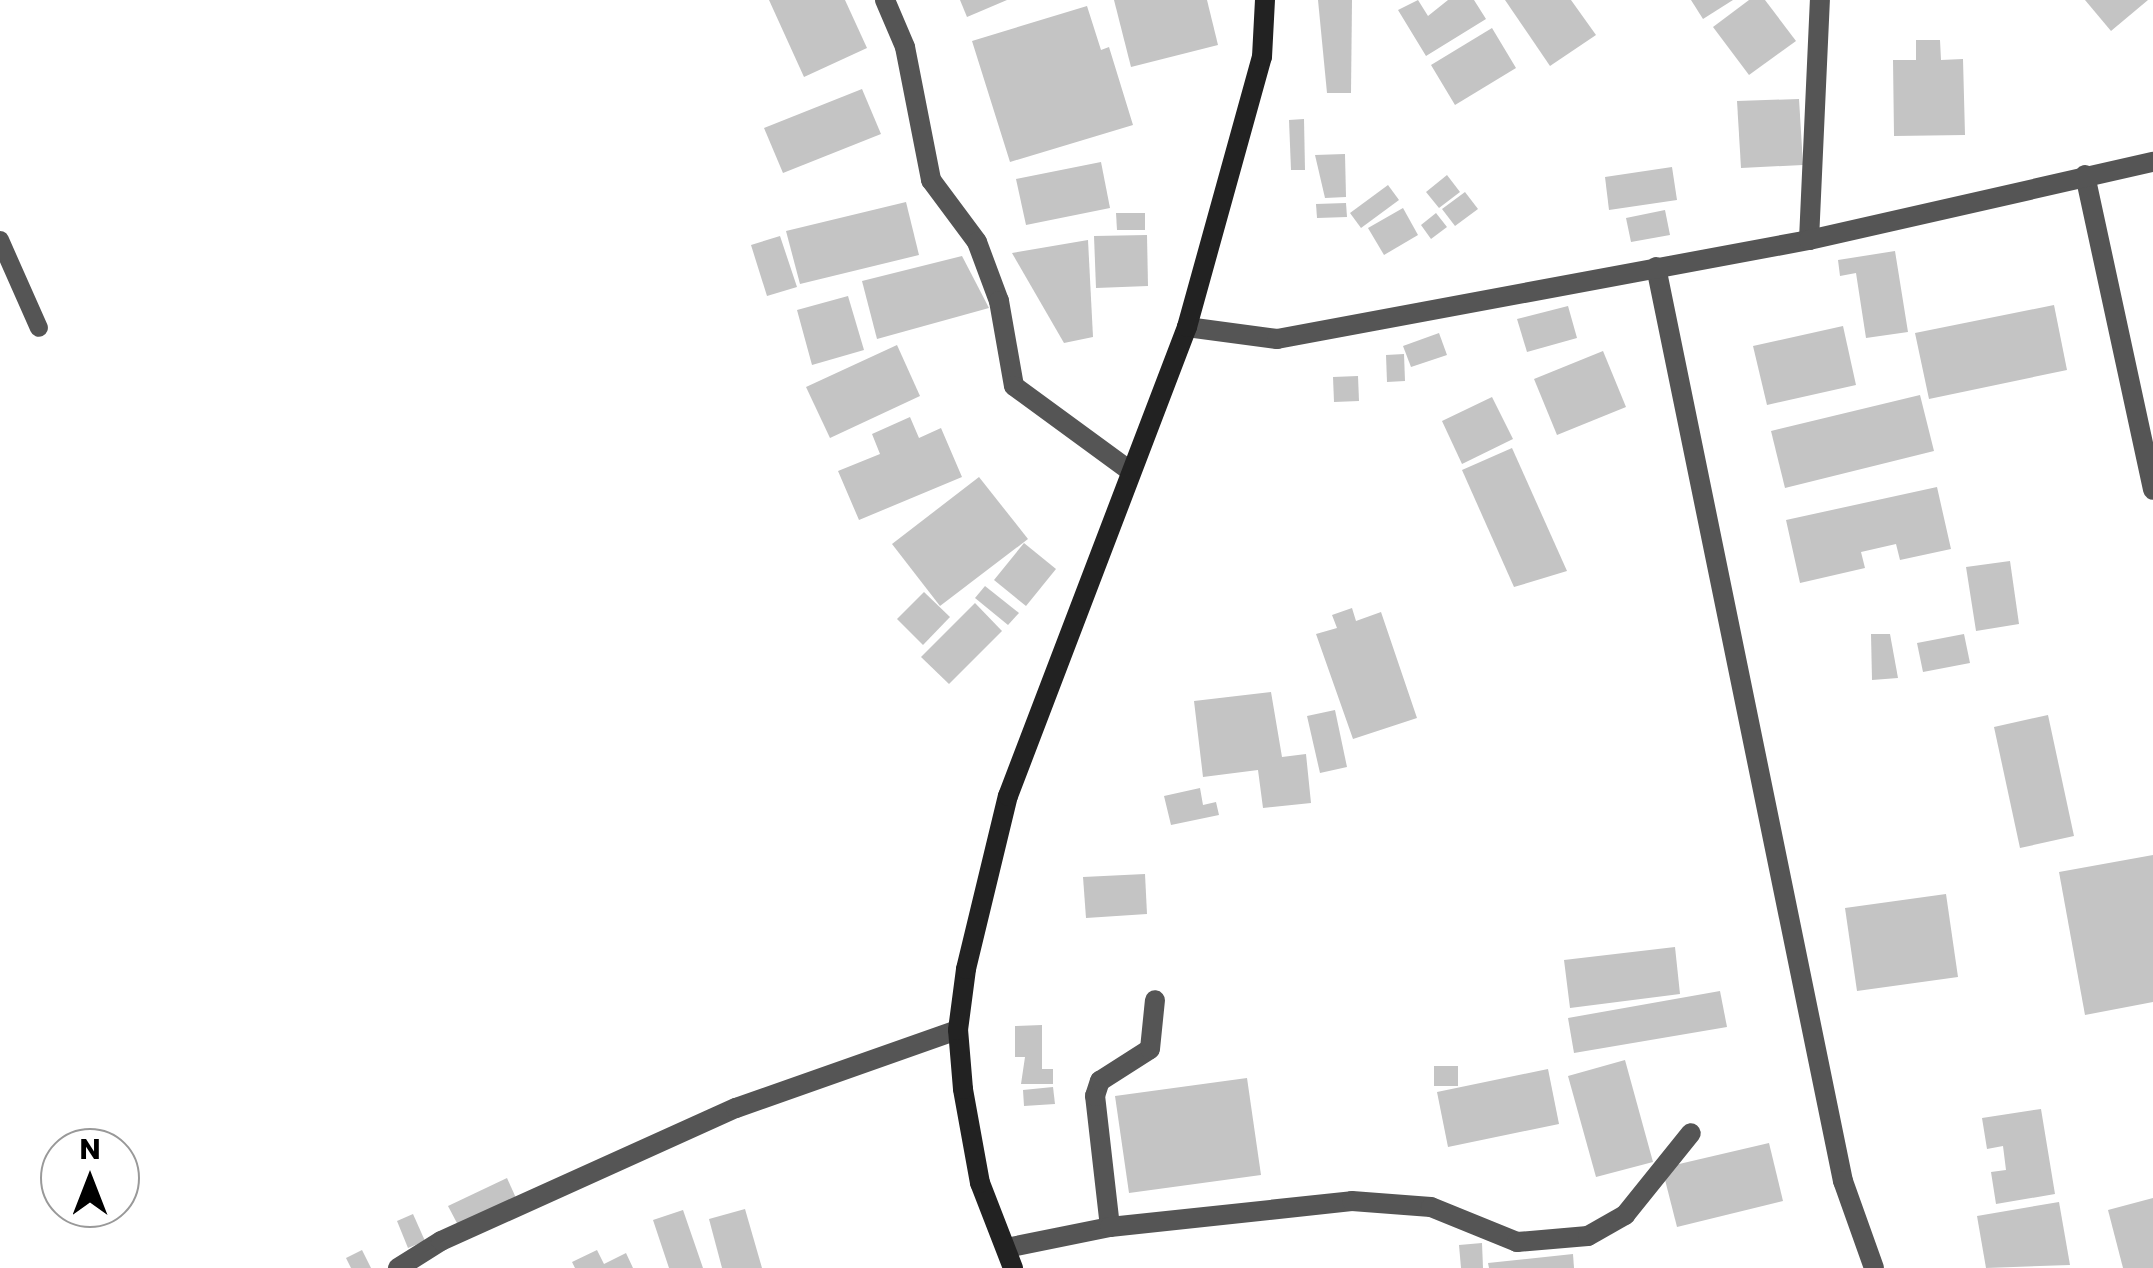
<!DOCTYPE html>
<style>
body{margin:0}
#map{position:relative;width:2153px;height:1268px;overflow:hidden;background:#fff;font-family:Poppins,sans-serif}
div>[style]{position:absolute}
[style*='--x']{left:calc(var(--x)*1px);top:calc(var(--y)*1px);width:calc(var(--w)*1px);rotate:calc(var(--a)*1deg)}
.building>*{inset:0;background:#c4c4c4}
.service>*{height:18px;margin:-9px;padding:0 9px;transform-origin:9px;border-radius:9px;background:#555}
.minor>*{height:20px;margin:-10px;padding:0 10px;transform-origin:10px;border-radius:10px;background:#555}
.secondary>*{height:20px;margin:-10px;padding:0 10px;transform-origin:10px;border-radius:10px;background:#222}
span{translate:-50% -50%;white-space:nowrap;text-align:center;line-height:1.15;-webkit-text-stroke:10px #fff;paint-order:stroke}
.north{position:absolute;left:40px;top:1128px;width:100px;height:100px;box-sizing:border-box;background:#fff;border:2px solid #999;border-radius:50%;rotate:0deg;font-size:28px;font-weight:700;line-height:40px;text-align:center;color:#000}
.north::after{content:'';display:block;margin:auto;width:35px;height:45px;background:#000;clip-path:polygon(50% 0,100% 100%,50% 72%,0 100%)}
</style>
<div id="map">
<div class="building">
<div style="clip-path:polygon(769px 0,845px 0,867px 48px,804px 77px)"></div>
<div style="clip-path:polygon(960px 0,1007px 0,967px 17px)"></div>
<div style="clip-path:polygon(1114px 0,1207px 0,1218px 45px,1131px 67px)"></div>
<div style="clip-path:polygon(1318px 0,1352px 0,1351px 93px,1327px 93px)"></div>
<div style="clip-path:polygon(1418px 0,1428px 16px,1448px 0,1474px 0,1486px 19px,1426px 56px,1398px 10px)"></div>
<div style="clip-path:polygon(1505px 0,1571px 0,1596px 35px,1550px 66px)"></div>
<div style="clip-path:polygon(1691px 0,1733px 0,1703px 19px)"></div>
<div style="clip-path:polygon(1749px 0,1765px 0,1796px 41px,1749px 75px,1713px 27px)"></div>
<div style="clip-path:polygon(2085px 0,2148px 0,2111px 31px)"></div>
<div style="clip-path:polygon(1087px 6px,1101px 50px,1109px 47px,1133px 125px,1010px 162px,972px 41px)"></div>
<div style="clip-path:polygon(1492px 28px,1516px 68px,1455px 105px,1431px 65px)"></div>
<div style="clip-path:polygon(1916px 40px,1940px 40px,1941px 60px,1963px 59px,1965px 135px,1894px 136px,1893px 60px,1916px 60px)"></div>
<div style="clip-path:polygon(862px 89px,881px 134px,783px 173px,764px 128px)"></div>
<div style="clip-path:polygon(1799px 99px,1803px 165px,1741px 168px,1737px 101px)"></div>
<div style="clip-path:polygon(1304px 119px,1305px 170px,1291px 170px,1289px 120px)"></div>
<div style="clip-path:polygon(1345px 154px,1346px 197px,1325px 198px,1315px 155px)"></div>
<div style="clip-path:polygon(1101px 162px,1110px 208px,1026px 225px,1016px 179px)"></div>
<div style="clip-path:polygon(1672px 167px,1677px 200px,1609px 210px,1605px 177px)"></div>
<div style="clip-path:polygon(1447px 175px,1460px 192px,1439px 208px,1426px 192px)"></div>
<div style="clip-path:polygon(1388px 185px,1399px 200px,1361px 228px,1350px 213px)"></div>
<div style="clip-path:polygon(1465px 192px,1478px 209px,1455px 226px,1442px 209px)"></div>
<div style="clip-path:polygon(906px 202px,919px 255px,800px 284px,786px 231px)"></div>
<div style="clip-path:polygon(1346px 203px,1347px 217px,1317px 218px,1316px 204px)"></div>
<div style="clip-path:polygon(1403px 208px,1418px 235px,1384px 255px,1368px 228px)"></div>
<div style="clip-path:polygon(1665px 210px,1670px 235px,1631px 242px,1626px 218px)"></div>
<div style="clip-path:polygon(1116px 213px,1145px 213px,1145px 230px,1117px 230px)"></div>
<div style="clip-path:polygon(1436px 213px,1447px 227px,1431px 239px,1421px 225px)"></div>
<div style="clip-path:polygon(1147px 235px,1148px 286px,1096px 288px,1094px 236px)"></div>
<div style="clip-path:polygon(780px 236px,797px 287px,767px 296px,751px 245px)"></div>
<div style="clip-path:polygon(1088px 240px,1093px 337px,1064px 343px,1012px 253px)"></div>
<div style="clip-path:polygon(1895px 251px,1908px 332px,1866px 338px,1856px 273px,1840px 276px,1838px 260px)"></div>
<div style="clip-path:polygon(962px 256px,989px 308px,877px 339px,862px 281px)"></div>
<div style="clip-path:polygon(848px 296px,864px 350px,812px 365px,797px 310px)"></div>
<div style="clip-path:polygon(2054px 305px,2067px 370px,1929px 399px,1915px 333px)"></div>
<div style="clip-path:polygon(1568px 306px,1577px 338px,1527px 352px,1517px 319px)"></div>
<div style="clip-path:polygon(1843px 326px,1856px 385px,1767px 405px,1753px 346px)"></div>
<div style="clip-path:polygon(1439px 333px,1447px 355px,1411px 367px,1403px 346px)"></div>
<div style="clip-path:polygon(897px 345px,920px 396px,830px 438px,806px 387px)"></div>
<div style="clip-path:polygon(1603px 351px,1626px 407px,1557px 435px,1534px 379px)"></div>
<div style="clip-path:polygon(1404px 354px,1405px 381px,1387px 382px,1386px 355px)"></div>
<div style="clip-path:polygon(1358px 376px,1359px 401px,1334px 402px,1333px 377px)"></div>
<div style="clip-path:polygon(1920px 395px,1934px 451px,1785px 488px,1771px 431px)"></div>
<div style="clip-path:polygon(1492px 397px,1513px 439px,1462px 464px,1442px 421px)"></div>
<div style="clip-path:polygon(910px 417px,919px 438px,941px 428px,962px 477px,859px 520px,838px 471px,880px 454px,872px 434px)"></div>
<div style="clip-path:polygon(1512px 448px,1567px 571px,1514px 587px,1462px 470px)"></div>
<div style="clip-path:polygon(979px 477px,1028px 539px,940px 606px,892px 544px)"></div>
<div style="clip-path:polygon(1937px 487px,1951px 549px,1900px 560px,1896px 544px,1861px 552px,1865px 568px,1800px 583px,1786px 520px)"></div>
<div style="clip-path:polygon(1024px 543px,1056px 569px,1026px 606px,994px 580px)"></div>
<div style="clip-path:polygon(2010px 561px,2019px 624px,1976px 631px,1966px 567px)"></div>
<div style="clip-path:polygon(985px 586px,1019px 613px,1008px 625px,975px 598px)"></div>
<div style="clip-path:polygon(924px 592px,950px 617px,923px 645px,897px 619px)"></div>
<div style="clip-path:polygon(975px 603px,1002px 631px,949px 684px,921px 657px)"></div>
<div style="clip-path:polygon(1352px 608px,1356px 621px,1381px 612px,1417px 718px,1353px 739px,1316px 634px,1337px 628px,1332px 615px)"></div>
<div style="clip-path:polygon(1871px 634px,1890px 634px,1898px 678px,1872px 680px)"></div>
<div style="clip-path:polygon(1964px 634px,1970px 663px,1923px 672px,1917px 643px)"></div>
<div style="clip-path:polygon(1271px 692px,1282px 757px,1306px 754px,1311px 803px,1263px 808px,1258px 770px,1203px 777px,1194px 701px)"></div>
<div style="clip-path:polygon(1335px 710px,1347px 767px,1320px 773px,1307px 716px)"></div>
<div style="clip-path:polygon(2048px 715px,2074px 836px,2020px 848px,1994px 727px)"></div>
<div style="clip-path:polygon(1200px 788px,1203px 805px,1216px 802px,1219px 815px,1171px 825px,1164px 796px)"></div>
<div style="clip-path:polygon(2153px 855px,2153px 1002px,2085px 1015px,2059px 872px)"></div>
<div style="clip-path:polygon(1145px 874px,1147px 914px,1086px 918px,1083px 877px)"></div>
<div style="clip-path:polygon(1946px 894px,1958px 977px,1857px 991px,1845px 908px)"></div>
<div style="clip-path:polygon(1675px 947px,1680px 994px,1570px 1008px,1564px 960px)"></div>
<div style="clip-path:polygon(1720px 991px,1727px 1027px,1574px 1053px,1568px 1018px)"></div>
<div style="clip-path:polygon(1042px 1025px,1042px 1069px,1053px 1069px,1053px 1084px,1021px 1084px,1025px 1057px,1015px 1057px,1015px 1026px)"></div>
<div style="clip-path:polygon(1625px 1060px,1653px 1162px,1596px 1177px,1568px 1076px)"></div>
<div style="clip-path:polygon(1434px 1066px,1458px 1066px,1458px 1086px,1434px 1086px)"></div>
<div style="clip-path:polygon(1548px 1069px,1559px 1124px,1448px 1147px,1437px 1092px)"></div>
<div style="clip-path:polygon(1247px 1078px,1261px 1175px,1129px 1193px,1115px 1096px)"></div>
<div style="clip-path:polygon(1053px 1087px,1055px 1104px,1024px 1106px,1023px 1090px)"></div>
<div style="clip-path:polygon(2041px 1109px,2055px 1194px,1996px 1204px,1991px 1172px,2006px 1170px,2003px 1146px,1987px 1149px,1982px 1118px)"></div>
<div style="clip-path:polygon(1769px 1143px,1783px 1201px,1677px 1227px,1662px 1168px)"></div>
<div style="clip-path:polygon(507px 1178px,516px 1198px,458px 1225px,448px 1206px)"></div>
<div style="clip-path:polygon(2153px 1198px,2153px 1268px,2123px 1268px,2108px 1210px)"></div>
<div style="clip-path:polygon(2059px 1202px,2070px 1265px,1986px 1268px,1977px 1216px)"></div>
<div style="clip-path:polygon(745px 1209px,762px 1268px,722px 1268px,709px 1219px)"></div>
<div style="clip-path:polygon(683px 1210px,703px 1268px,669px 1268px,653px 1220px)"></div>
<div style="clip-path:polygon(413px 1214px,425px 1241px,408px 1248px,397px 1221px)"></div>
<div style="clip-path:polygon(1482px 1243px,1483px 1268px,1461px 1268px,1459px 1245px)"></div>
<div style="clip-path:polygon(362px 1250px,371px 1268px,351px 1268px,346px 1258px)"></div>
<div style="clip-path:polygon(597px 1250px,604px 1264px,626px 1253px,633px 1268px,575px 1268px,572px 1262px)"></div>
<div style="clip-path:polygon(1573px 1254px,1574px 1268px,1489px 1268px,1488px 1263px)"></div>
</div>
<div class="service">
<div style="--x:0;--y:240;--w:96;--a:66.1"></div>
</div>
<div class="minor">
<div style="--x:885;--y:0;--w:51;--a:66.9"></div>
<div style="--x:905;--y:47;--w:136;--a:78.9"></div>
<div style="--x:931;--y:180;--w:77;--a:53.4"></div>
<div style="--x:977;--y:242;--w:63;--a:69.6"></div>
<div style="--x:999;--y:301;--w:86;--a:80"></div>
<div style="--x:1014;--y:386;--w:144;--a:36.2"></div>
<div style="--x:2085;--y:175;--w:322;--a:77.8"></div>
<div style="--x:1809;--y:240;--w:240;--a:-87.4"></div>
<div style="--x:1656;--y:267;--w:933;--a:78.44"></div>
<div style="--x:1843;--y:1181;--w:92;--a:70.4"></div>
<div style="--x:1187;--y:327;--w:91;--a:7.6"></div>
<div style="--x:1277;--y:339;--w:541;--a:-10.54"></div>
<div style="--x:1809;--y:240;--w:353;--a:-12.8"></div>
<div style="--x:1110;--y:1227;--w:132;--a:-96.5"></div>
<div style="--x:1095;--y:1096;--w:16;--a:-72"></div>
<div style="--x:1100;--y:1081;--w:59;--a:-32.6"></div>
<div style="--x:1150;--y:1049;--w:49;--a:-84.2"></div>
<div style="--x:1006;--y:1248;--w:106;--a:-11.4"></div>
<div style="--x:1110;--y:1227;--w:243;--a:-6.1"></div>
<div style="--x:1352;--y:1201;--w:79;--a:4.3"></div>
<div style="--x:1431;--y:1207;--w:93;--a:22.1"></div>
<div style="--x:1517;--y:1242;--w:71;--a:-4.8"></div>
<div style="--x:1588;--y:1236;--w:43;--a:-29.6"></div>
<div style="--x:1625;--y:1215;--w:105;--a:-51.2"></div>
<div style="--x:398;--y:1268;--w:51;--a:-32.1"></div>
<div style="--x:441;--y:1241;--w:324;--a:-24.3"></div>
<div style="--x:736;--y:1108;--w:235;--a:-19.4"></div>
</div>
<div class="secondary">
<div style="--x:1013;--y:1268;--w:91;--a:-111.2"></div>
<div style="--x:980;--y:1183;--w:96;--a:-100.3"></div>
<div style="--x:963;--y:1089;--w:59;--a:-94.8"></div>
<div style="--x:958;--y:1030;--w:62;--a:-82.5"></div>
<div style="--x:966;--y:969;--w:178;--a:-76.4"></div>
<div style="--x:1008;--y:796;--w:502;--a:-69.11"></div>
<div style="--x:1187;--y:327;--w:280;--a:-74.5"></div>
<div style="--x:1262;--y:57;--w:57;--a:-87"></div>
</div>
<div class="north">N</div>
</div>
